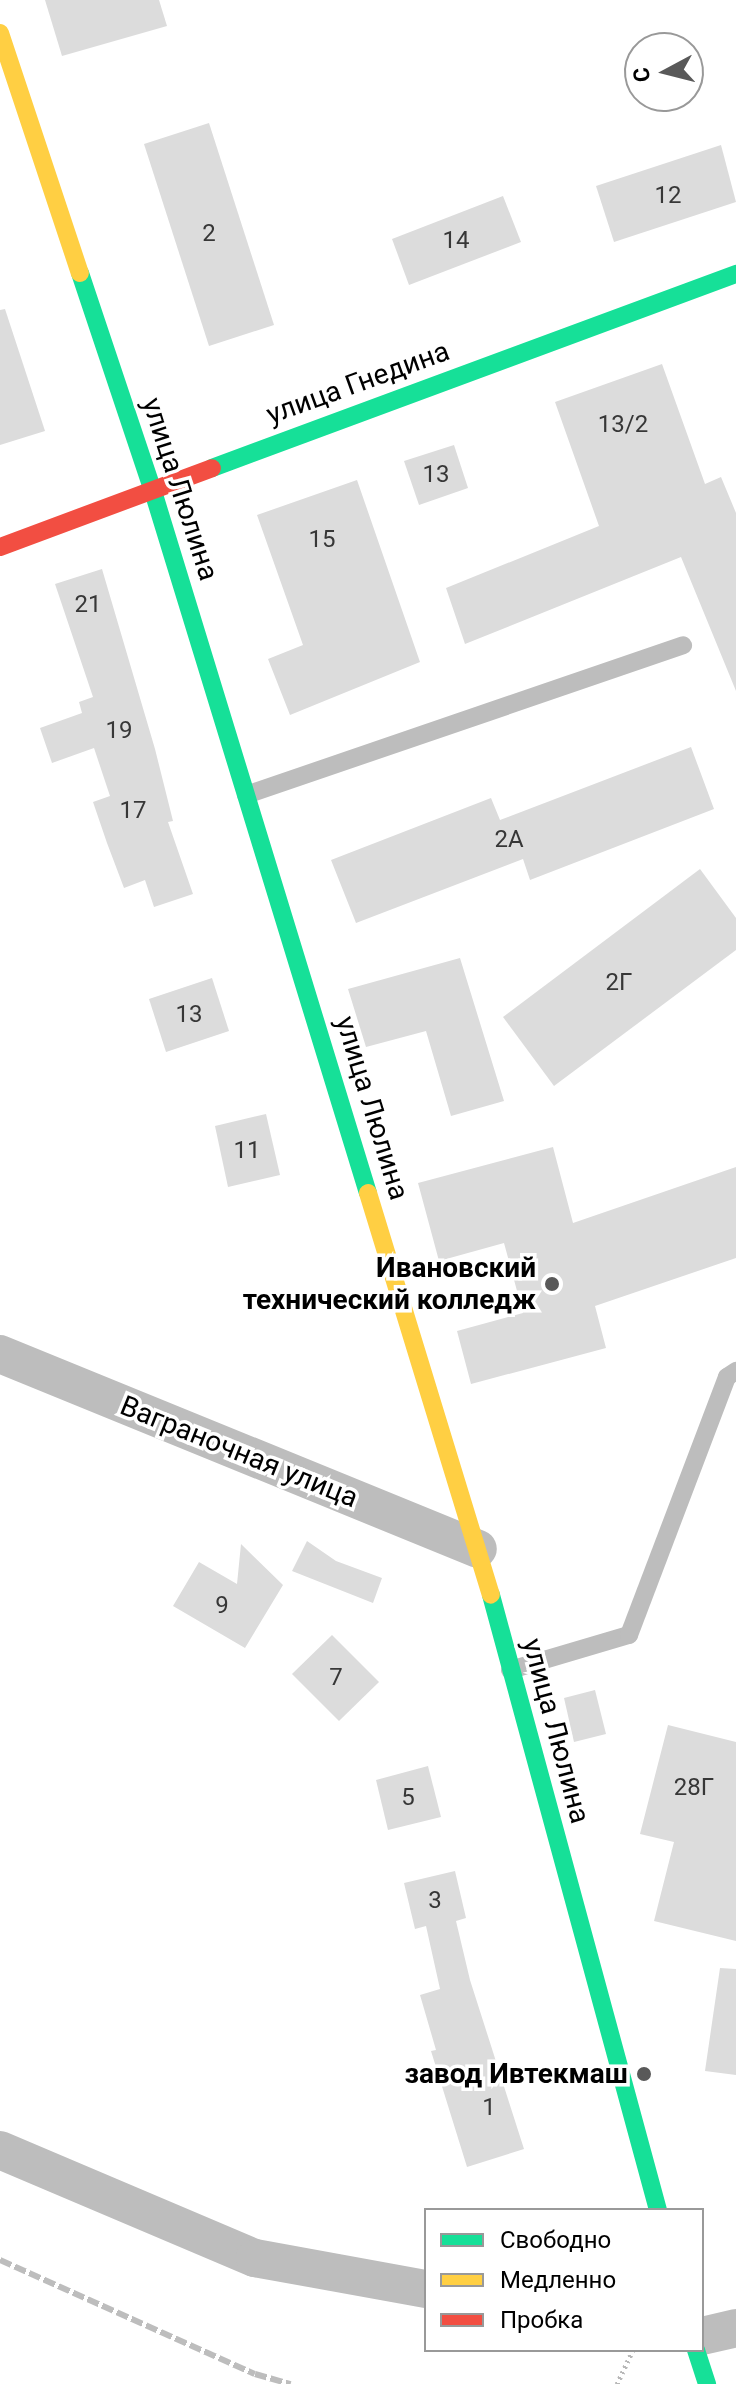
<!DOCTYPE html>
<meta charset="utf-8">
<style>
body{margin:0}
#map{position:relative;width:736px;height:2384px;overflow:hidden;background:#fff;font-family:Roboto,sans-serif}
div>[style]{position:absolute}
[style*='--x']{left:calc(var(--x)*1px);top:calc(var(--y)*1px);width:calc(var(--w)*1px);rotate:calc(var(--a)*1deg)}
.building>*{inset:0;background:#dcdcdc}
.path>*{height:5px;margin-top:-2.5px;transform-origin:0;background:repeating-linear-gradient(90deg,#b8b8b8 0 2px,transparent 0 6px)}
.lane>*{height:18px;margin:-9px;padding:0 9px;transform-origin:9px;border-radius:9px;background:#bdbdbd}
.street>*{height:38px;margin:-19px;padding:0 19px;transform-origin:19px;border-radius:19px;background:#bdbdbd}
.fast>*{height:18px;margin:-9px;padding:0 9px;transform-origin:9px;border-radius:9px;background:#16e098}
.slow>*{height:18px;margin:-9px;padding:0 9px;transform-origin:9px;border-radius:9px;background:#ffcf43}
.jam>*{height:18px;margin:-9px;padding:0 9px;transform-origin:9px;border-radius:9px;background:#f24e42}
.rail>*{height:6px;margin-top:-3px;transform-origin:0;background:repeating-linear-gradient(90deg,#bdbdbd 0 12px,transparent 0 16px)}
.dots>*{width:22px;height:22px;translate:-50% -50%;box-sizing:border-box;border:4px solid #fff;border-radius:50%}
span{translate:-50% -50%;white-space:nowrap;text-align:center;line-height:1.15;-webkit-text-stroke:7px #fff;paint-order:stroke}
.number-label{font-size:24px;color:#373737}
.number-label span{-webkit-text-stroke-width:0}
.street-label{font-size:28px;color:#000}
.poi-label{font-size:28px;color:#000;font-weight:700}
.right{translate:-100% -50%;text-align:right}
.legend{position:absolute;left:424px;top:2208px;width:280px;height:144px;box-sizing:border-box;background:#fff;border:2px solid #999;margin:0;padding:10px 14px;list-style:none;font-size:24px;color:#000}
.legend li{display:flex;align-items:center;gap:16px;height:40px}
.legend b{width:40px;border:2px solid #999}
.north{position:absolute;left:624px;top:32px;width:80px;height:80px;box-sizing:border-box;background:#fff;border:2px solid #999;border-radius:50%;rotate:263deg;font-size:22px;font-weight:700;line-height:32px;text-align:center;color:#000}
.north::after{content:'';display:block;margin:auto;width:28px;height:36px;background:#595959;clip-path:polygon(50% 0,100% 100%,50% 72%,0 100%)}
</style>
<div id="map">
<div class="building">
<div style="clip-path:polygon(45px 0,159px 0,167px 26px,62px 56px)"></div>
<div style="clip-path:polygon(209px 123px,274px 325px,209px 346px,144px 144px)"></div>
<div style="clip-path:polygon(721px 145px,736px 202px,614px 242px,596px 186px)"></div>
<div style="clip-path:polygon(503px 196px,521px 242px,409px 285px,392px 239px)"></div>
<div style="clip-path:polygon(5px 309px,45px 431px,0 445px,0 310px)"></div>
<div style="clip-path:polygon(662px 364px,705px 484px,721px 477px,736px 513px,736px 691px,681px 557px,465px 644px,446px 588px,599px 526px,555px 402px)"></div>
<div style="clip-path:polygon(454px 445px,468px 488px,419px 505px,404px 461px)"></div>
<div style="clip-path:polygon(357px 480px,420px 662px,290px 715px,268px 659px,303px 645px,257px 515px)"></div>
<div style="clip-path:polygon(102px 569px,155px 749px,173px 821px,168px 822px,193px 894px,154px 907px,145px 880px,124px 888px,107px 843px,93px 802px,110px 796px,94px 748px,52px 763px,40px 728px,82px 713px,79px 702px,93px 697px,55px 584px)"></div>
<div style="clip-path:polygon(691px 747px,714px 809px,530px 880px,523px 859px,356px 923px,331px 860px,491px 798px,500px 820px)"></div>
<div style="clip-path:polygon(700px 869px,736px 918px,736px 950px,554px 1086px,503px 1017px)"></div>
<div style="clip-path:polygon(460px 958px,504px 1101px,451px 1116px,426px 1031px,366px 1047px,348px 989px)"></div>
<div style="clip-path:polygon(212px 978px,229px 1031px,166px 1052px,149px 999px)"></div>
<div style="clip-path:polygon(266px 1114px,280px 1175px,228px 1187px,215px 1126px)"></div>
<div style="clip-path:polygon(553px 1147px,573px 1223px,736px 1167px,736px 1258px,595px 1306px,606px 1348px,471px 1384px,457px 1331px,523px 1313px,504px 1243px,439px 1261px,418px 1183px)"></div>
<div style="clip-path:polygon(307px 1541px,336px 1561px,382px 1578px,373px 1603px,292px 1571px)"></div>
<div style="clip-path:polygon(241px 1544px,283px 1585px,245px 1648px,173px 1606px,199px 1562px,237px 1584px)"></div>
<div style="clip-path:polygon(332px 1635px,379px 1682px,339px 1721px,292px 1674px)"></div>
<div style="clip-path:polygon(595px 1690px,606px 1734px,574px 1742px,564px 1698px)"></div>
<div style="clip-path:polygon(668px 1725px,736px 1742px,736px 1941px,654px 1921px,674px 1842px,640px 1834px)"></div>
<div style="clip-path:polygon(428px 1766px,441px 1817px,388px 1830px,376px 1780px)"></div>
<div style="clip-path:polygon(455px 1871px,466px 1918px,456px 1921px,470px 1980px,524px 2149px,467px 2167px,431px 2051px,436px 2050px,420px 1995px,440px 1989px,426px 1926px,415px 1929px,404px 1883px)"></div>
<div style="clip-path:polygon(720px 1968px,736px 1969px,736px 2075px,705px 2071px)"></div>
</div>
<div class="path">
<div style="--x:617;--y:2384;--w:38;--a:-65"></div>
</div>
<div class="lane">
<div style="--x:246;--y:795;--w:462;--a:-18.9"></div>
<div style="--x:510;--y:1670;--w:124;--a:-16.4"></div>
<div style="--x:629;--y:1635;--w:276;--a:-69.2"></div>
<div style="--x:727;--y:1377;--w:11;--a:-34"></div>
</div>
<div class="street">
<div style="--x:0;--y:1354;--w:516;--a:22.19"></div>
<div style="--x:0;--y:2150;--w:277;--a:23"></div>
<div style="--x:255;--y:2258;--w:174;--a:10.3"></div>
<div style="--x:702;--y:2336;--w:35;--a:-13"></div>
</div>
<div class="fast">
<div style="--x:80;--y:273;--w:227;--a:71.5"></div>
<div style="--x:152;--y:488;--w:737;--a:72.97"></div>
<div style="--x:212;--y:468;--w:559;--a:-20.32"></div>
<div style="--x:491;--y:1595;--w:637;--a:74.81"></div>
<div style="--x:696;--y:2350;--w:36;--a:72"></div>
</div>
<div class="slow">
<div style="--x:0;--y:33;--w:253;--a:71.6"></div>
<div style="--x:368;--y:1193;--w:420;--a:73"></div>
</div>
<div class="jam">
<div style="--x:0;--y:547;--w:226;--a:-20.4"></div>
</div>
<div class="rail">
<div style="--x:0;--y:2260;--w:279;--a:24.1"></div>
<div style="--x:255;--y:2374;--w:37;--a:16"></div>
</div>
<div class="dots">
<div style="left:552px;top:1284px;background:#595959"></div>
<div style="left:644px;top:2074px;background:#595959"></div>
</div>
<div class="number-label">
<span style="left:668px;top:196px">12</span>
<span style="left:209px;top:234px">2</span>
<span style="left:456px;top:241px">14</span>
<span style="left:623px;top:425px">13/2</span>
<span style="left:436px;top:475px">13</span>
<span style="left:322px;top:540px">15</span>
<span style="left:88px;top:605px">21</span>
<span style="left:119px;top:731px">19</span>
<span style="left:133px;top:811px">17</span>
<span style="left:509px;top:840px">2А</span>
<span style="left:619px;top:983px">2Г</span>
<span style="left:189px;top:1015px">13</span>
<span style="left:247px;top:1151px">11</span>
<span style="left:222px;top:1606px">9</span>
<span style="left:336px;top:1678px">7</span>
<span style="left:694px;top:1788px">28Г</span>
<span style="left:408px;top:1798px">5</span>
<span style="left:435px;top:1901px">3</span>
<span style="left:489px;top:2108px">1</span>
</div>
<div class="street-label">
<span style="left:358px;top:383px;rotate:-20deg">улица Гнедина</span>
<span style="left:180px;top:489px;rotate:72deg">улица Люлина</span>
<span style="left:372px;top:1108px;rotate:73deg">улица Люлина</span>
<span style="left:239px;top:1452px;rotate:22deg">Ваграночная улица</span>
<span style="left:556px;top:1731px;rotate:75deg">улица Люлина</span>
</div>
<div class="poi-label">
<span class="right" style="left:536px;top:1284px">Ивановский<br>технический колледж</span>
<span class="right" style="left:628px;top:2074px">завод Ивтекмаш</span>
</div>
<ul class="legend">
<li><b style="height:10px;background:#16e098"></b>Свободно</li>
<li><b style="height:10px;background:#ffcf43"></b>Медленно</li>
<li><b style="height:10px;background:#f24e42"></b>Пробка</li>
</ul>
<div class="north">С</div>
</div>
